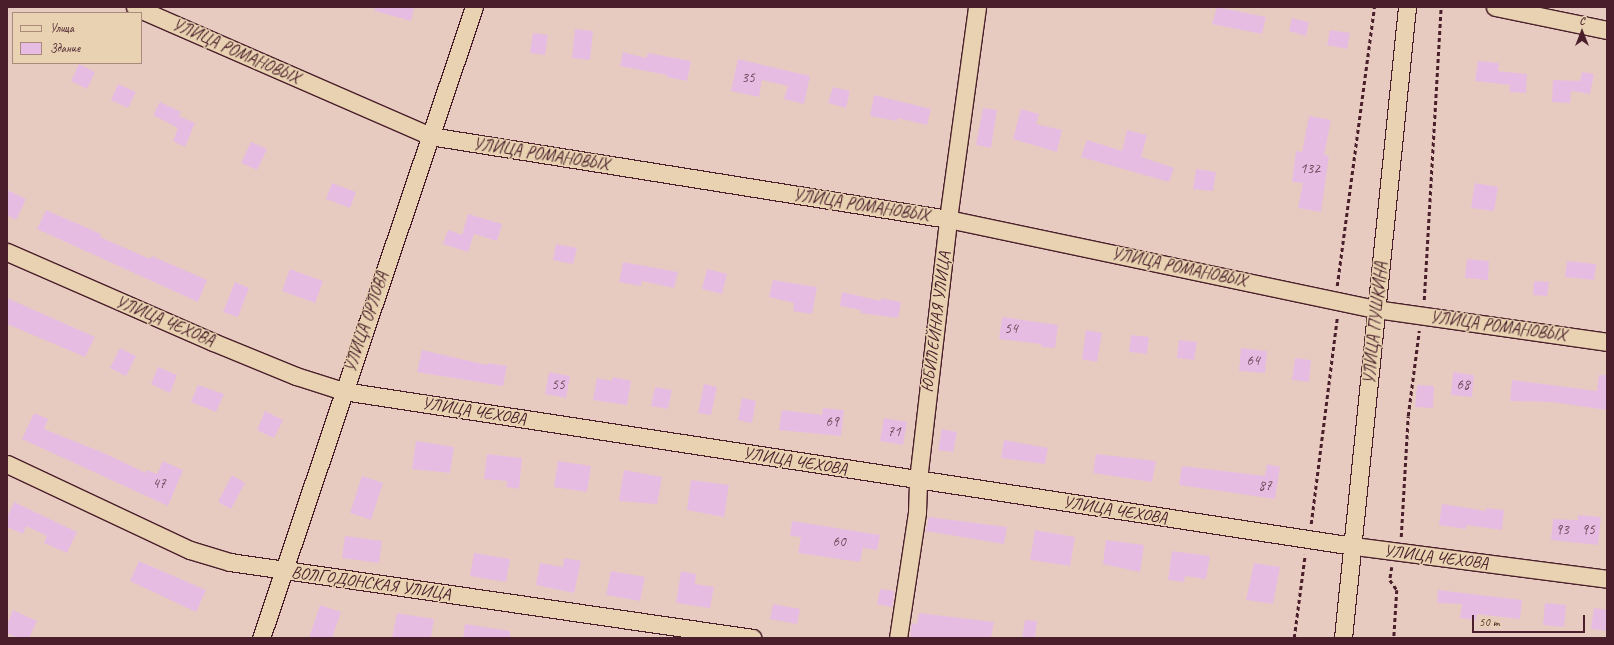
<!DOCTYPE html>
<meta charset="utf-8">
<style>
body{margin:0}
#map{position:relative;width:1614px;height:645px;overflow:hidden;background:#e8cbc0;font-family:Caveat,sans-serif}
div>[style]{position:absolute}
[style*='--x']{left:calc(var(--x)*1px);top:calc(var(--y)*1px);width:calc(var(--w)*1px);rotate:calc(var(--a)*1deg)}
.building>*{inset:0;background:#e7bce2}
.path>*{height:2.5px;margin-top:-1.25px;transform-origin:0;background:repeating-linear-gradient(90deg,#4a1f2b 0 4px,transparent 0 7px)}
.roads{filter:drop-shadow(1px 0 #4a1f2b) drop-shadow(-1px 0 #4a1f2b) drop-shadow(0 1px #4a1f2b) drop-shadow(0 -1px #4a1f2b)}
.minor>*{height:17px;margin:-8.5px;padding:0 8.5px;transform-origin:8.5px;border-radius:8.5px;background:#e8d2b1}
span{translate:-50% -50%;white-space:nowrap;text-align:center;line-height:1.15;-webkit-text-stroke:3px #e8d2b1;paint-order:stroke}
.number-label{font-size:15px;color:#714659}
.number-label span{-webkit-text-stroke-width:0}
.street-label{font-size:17px;color:#4a1f2b}
.frame{position:absolute;inset:0;border:8px solid #4a1f2b;pointer-events:none}
.legend{position:absolute;left:12px;top:12px;width:130px;height:52px;box-sizing:border-box;background:#e8d2b1;border:1px solid #a98a7b;margin:0;padding:5px 7px;list-style:none;font-size:12px;color:#4a1f2b}
.legend li{display:flex;align-items:center;gap:8px;height:20px}
.legend b{width:20px;border:1px solid #a98a7b}
.north{position:absolute;left:1562px;top:12px;width:40px;height:40px;-webkit-text-stroke:3px #e8d2b1;paint-order:stroke;rotate:0deg;font-size:11px;font-weight:700;line-height:16px;text-align:center;color:#4a1f2b}
.north::after{content:'';display:block;margin:auto;width:14px;height:18px;background:#4a1f2b;clip-path:polygon(50% 0,100% 100%,50% 72%,0 100%)}
.scale{position:absolute;left:1472px;top:615px;width:113px;height:18px;box-sizing:border-box;border:2px solid #4a1f2b;border-top:0;padding-left:5px;font-size:12px;line-height:14px;white-space:nowrap;color:#4a1f2b;-webkit-text-stroke:3px #e8d2b1;paint-order:stroke}
</style>
<div id="map">
<div class="building">
<div style="clip-path:polygon(375px 7px,414px 7px,411px 21px,375px 11px)"></div>
<div style="clip-path:polygon(1217px 7px,1266px 17px,1262px 34px,1212px 24px)"></div>
<div style="clip-path:polygon(1292px 18px,1309px 22px,1306px 36px,1289px 31px)"></div>
<div style="clip-path:polygon(575px 29px,593px 31px,590px 60px,572px 58px)"></div>
<div style="clip-path:polygon(1330px 30px,1350px 33px,1347px 49px,1327px 45px)"></div>
<div style="clip-path:polygon(533px 33px,548px 35px,545px 55px,530px 53px)"></div>
<div style="clip-path:polygon(623px 52px,646px 58px,648px 53px,691px 61px,687px 81px,667px 77px,667px 75px,620px 66px)"></div>
<div style="clip-path:polygon(738px 59px,810px 76px,804px 104px,784px 99px,788px 86px,762px 80px,759px 97px,731px 91px)"></div>
<div style="clip-path:polygon(1478px 61px,1499px 63px,1498px 71px,1527px 74px,1526px 93px,1509px 92px,1510px 85px,1475px 81px)"></div>
<div style="clip-path:polygon(79px 64px,95px 72px,87px 89px,71px 81px)"></div>
<div style="clip-path:polygon(1582px 72px,1594px 74px,1590px 94px,1571px 91px,1570px 103px,1552px 102px,1553px 80px,1580px 81px)"></div>
<div style="clip-path:polygon(118px 84px,136px 92px,128px 108px,111px 100px)"></div>
<div style="clip-path:polygon(833px 87px,850px 91px,846px 108px,828px 103px)"></div>
<div style="clip-path:polygon(874px 95px,931px 109px,927px 125px,898px 118px,897px 121px,870px 116px)"></div>
<div style="clip-path:polygon(160px 102px,181px 112px,179px 116px,195px 123px,185px 147px,173px 141px,178px 128px,153px 115px)"></div>
<div style="clip-path:polygon(983px 108px,997px 110px,991px 148px,976px 145px)"></div>
<div style="clip-path:polygon(1021px 109px,1039px 114px,1036px 124px,1062px 130px,1057px 152px,1013px 139px)"></div>
<div style="clip-path:polygon(1309px 116px,1331px 120px,1324px 155px,1329px 156px,1321px 212px,1298px 208px,1303px 183px,1292px 182px,1296px 151px,1302px 152px)"></div>
<div style="clip-path:polygon(1127px 130px,1147px 135px,1141px 157px,1174px 168px,1169px 182px,1081px 157px,1087px 140px,1122px 151px)"></div>
<div style="clip-path:polygon(251px 142px,267px 149px,257px 170px,241px 163px)"></div>
<div style="clip-path:polygon(1196px 169px,1216px 172px,1213px 191px,1193px 189px)"></div>
<div style="clip-path:polygon(332px 183px,356px 192px,350px 208px,326px 199px)"></div>
<div style="clip-path:polygon(1475px 183px,1498px 187px,1494px 211px,1471px 208px)"></div>
<div style="clip-path:polygon(7px 190px,26px 199px,16px 220px,7px 215px)"></div>
<div style="clip-path:polygon(46px 210px,101px 234px,100px 237px,150px 259px,152px 256px,207px 280px,198px 302px,37px 229px)"></div>
<div style="clip-path:polygon(468px 214px,502px 224px,497px 241px,474px 234px,468px 252px,443px 244px,448px 230px,462px 235px)"></div>
<div style="clip-path:polygon(556px 244px,577px 248px,573px 264px,553px 260px)"></div>
<div style="clip-path:polygon(1467px 259px,1489px 261px,1488px 280px,1465px 278px)"></div>
<div style="clip-path:polygon(1567px 261px,1596px 264px,1594px 280px,1565px 277px)"></div>
<div style="clip-path:polygon(623px 262px,678px 272px,674px 288px,642px 281px,641px 286px,619px 282px)"></div>
<div style="clip-path:polygon(290px 269px,323px 281px,315px 303px,282px 291px)"></div>
<div style="clip-path:polygon(707px 269px,727px 274px,722px 294px,702px 289px)"></div>
<div style="clip-path:polygon(773px 280px,817px 287px,812px 314px,793px 311px,794px 303px,769px 297px)"></div>
<div style="clip-path:polygon(1534px 281px,1549px 282px,1547px 296px,1533px 295px)"></div>
<div style="clip-path:polygon(235px 282px,249px 288px,238px 317px,223px 312px)"></div>
<div style="clip-path:polygon(842px 292px,881px 301px,881px 298px,901px 302px,898px 318px,860px 313px,861px 310px,840px 306px)"></div>
<div style="clip-path:polygon(7px 298px,95px 337px,85px 357px,7px 324px)"></div>
<div style="clip-path:polygon(1002px 317px,1058px 325px,1055px 348px,1041px 347px,1041px 344px,999px 339px)"></div>
<div style="clip-path:polygon(1086px 330px,1102px 333px,1097px 362px,1082px 359px)"></div>
<div style="clip-path:polygon(1131px 335px,1149px 337px,1147px 354px,1129px 352px)"></div>
<div style="clip-path:polygon(1179px 340px,1197px 342px,1194px 360px,1177px 358px)"></div>
<div style="clip-path:polygon(120px 348px,136px 356px,126px 376px,110px 368px)"></div>
<div style="clip-path:polygon(1241px 348px,1267px 351px,1265px 373px,1239px 371px)"></div>
<div style="clip-path:polygon(422px 350px,487px 365px,488px 363px,507px 366px,503px 386px,417px 372px)"></div>
<div style="clip-path:polygon(1295px 358px,1311px 360px,1309px 382px,1292px 380px)"></div>
<div style="clip-path:polygon(158px 367px,177px 375px,170px 393px,151px 384px)"></div>
<div style="clip-path:polygon(549px 372px,570px 376px,566px 398px,545px 394px)"></div>
<div style="clip-path:polygon(1453px 372px,1474px 375px,1472px 397px,1451px 395px)"></div>
<div style="clip-path:polygon(1599px 375px,1607px 375px,1607px 410px,1552px 402px,1510px 401px,1512px 380px,1597px 391px)"></div>
<div style="clip-path:polygon(613px 377px,631px 381px,627px 405px,593px 400px,597px 378px,612px 381px)"></div>
<div style="clip-path:polygon(704px 384px,717px 387px,711px 415px,698px 413px)"></div>
<div style="clip-path:polygon(198px 385px,224px 394px,216px 412px,191px 402px)"></div>
<div style="clip-path:polygon(1417px 385px,1434px 386px,1433px 408px,1415px 407px)"></div>
<div style="clip-path:polygon(655px 387px,672px 390px,668px 409px,651px 406px)"></div>
<div style="clip-path:polygon(742px 398px,756px 401px,752px 423px,738px 420px)"></div>
<div style="clip-path:polygon(823px 408px,844px 410px,841px 436px,779px 430px,782px 410px,822px 415px)"></div>
<div style="clip-path:polygon(265px 411px,283px 420px,274px 438px,257px 430px)"></div>
<div style="clip-path:polygon(34px 413px,48px 419px,44px 429px,104px 453px,146px 473px,147px 470px,157px 474px,163px 461px,183px 470px,168px 506px,22px 439px)"></div>
<div style="clip-path:polygon(884px 418px,907px 422px,903px 445px,880px 441px)"></div>
<div style="clip-path:polygon(942px 429px,957px 432px,953px 452px,938px 450px)"></div>
<div style="clip-path:polygon(1004px 440px,1048px 448px,1045px 464px,1001px 458px)"></div>
<div style="clip-path:polygon(416px 441px,454px 447px,450px 473px,412px 469px)"></div>
<div style="clip-path:polygon(487px 454px,522px 458px,519px 489px,506px 487px,507px 481px,484px 479px)"></div>
<div style="clip-path:polygon(1096px 454px,1156px 461px,1152px 482px,1093px 473px)"></div>
<div style="clip-path:polygon(558px 461px,591px 466px,587px 492px,554px 487px)"></div>
<div style="clip-path:polygon(1267px 464px,1280px 467px,1275px 499px,1179px 485px,1182px 466px,1265px 476px)"></div>
<div style="clip-path:polygon(624px 470px,662px 477px,657px 504px,619px 501px)"></div>
<div style="clip-path:polygon(232px 475px,245px 483px,231px 509px,218px 502px)"></div>
<div style="clip-path:polygon(362px 476px,383px 483px,371px 520px,350px 513px)"></div>
<div style="clip-path:polygon(691px 480px,729px 485px,724px 517px,687px 510px)"></div>
<div style="clip-path:polygon(14px 502px,77px 532px,67px 553px,44px 543px,47px 536px,26px 526px,23px 534px,7px 527px,7px 518px)"></div>
<div style="clip-path:polygon(1442px 504px,1486px 511px,1486px 508px,1504px 510px,1502px 530px,1466px 525px,1466px 529px,1439px 525px)"></div>
<div style="clip-path:polygon(1578px 515px,1601px 517px,1598px 545px,1551px 540px,1553px 519px,1578px 520px)"></div>
<div style="clip-path:polygon(929px 517px,1007px 527px,1004px 544px,926px 531px)"></div>
<div style="clip-path:polygon(792px 521px,880px 535px,877px 550px,863px 548px,860px 562px,798px 553px,801px 537px,790px 536px)"></div>
<div style="clip-path:polygon(1035px 530px,1075px 537px,1070px 566px,1030px 560px)"></div>
<div style="clip-path:polygon(345px 536px,382px 541px,379px 563px,342px 558px)"></div>
<div style="clip-path:polygon(1106px 540px,1144px 545px,1140px 572px,1103px 564px)"></div>
<div style="clip-path:polygon(1172px 551px,1210px 556px,1206px 579px,1185px 576px,1184px 582px,1168px 580px)"></div>
<div style="clip-path:polygon(474px 553px,510px 559px,506px 582px,470px 576px)"></div>
<div style="clip-path:polygon(564px 558px,581px 561px,574px 593px,536px 585px,540px 563px,563px 567px)"></div>
<div style="clip-path:polygon(139px 561px,206px 590px,196px 612px,130px 581px)"></div>
<div style="clip-path:polygon(1254px 563px,1280px 567px,1273px 604px,1246px 600px)"></div>
<div style="clip-path:polygon(611px 571px,645px 577px,640px 601px,606px 595px)"></div>
<div style="clip-path:polygon(681px 571px,696px 574px,695px 584px,714px 587px,710px 608px,676px 603px)"></div>
<div style="clip-path:polygon(880px 589px,894px 591px,892px 607px,877px 604px)"></div>
<div style="clip-path:polygon(1438px 590px,1522px 600px,1520px 619px,1477px 614px,1476px 620px,1460px 618px,1462px 604px,1437px 603px)"></div>
<div style="clip-path:polygon(1545px 603px,1566px 605px,1564px 627px,1543px 625px)"></div>
<div style="clip-path:polygon(773px 604px,800px 609px,797px 624px,770px 619px)"></div>
<div style="clip-path:polygon(320px 605px,341px 612px,332px 638px,309px 638px)"></div>
<div style="clip-path:polygon(1594px 608px,1607px 610px,1607px 631px,1591px 629px)"></div>
<div style="clip-path:polygon(13px 610px,37px 621px,29px 638px,18px 638px,7px 633px,7px 625px)"></div>
<div style="clip-path:polygon(397px 613px,434px 619px,431px 638px,392px 638px)"></div>
<div style="clip-path:polygon(919px 613px,994px 622px,991px 638px,910px 638px,912px 623px,917px 624px)"></div>
<div style="clip-path:polygon(1025px 620px,1037px 621px,1035px 638px,1022px 638px)"></div>
<div style="clip-path:polygon(465px 624px,510px 631px,510px 638px,463px 638px)"></div>
</div>
<div class="path">
<div style="--x:1337;--y:286;--w:281;--a:-82.4"></div>
<div style="--x:1424;--y:300;--w:293;--a:-86.7"></div>
<div style="--x:1311;--y:524;--w:209;--a:-82.8"></div>
<div style="--x:1401;--y:537;--w:121;--a:-86.7"></div>
<div style="--x:1408;--y:416;--w:86;--a:-82.6"></div>
<div style="--x:1392;--y:567;--w:13;--a:99"></div>
<div style="--x:1390;--y:580;--w:12;--a:55"></div>
<div style="--x:1397;--y:590;--w:48;--a:93.6"></div>
<div style="--x:1294;--y:638;--w:84;--a:-82.5"></div>
</div>
<div class="roads">
<div class="minor">
<div style="--x:135;--y:7;--w:322;--a:23.6"></div>
<div style="--x:430;--y:136;--w:525;--a:9.1"></div>
<div style="--x:948;--y:219;--w:437;--a:11.9"></div>
<div style="--x:1376;--y:309;--w:233;--a:8.1"></div>
<div style="--x:1495;--y:7;--w:114;--a:11.6"></div>
<div style="--x:7;--y:252;--w:225;--a:23.6"></div>
<div style="--x:213;--y:342;--w:90;--a:22.3"></div>
<div style="--x:296;--y:376;--w:49;--a:17.7"></div>
<div style="--x:343;--y:391;--w:1023;--a:8.72"></div>
<div style="--x:1354;--y:546;--w:255;--a:7.4"></div>
<div style="--x:7;--y:464;--w:202;--a:25.2"></div>
<div style="--x:190;--y:550;--w:42;--a:16.7"></div>
<div style="--x:230;--y:562;--w:528;--a:8.27"></div>
<div style="--x:261;--y:638;--w:666;--a:-71.35"></div>
<div style="--x:898;--y:638;--w:127;--a:-81.4"></div>
<div style="--x:917;--y:512;--w:32;--a:-88"></div>
<div style="--x:918;--y:480;--w:263;--a:-83.4"></div>
<div style="--x:948;--y:219;--w:214;--a:-82.2"></div>
<div style="--x:1343;--y:638;--w:634;--a:-84.21"></div>
</div>
</div>
<div class="number-label">
<span style="left:748px;top:78px">35</span>
<span style="left:1310px;top:169px">132</span>
<span style="left:1011px;top:329px">54</span>
<span style="left:1253px;top:361px">64</span>
<span style="left:558px;top:385px">55</span>
<span style="left:1463px;top:385px">68</span>
<span style="left:832px;top:422px">69</span>
<span style="left:894px;top:432px">71</span>
<span style="left:159px;top:484px">47</span>
<span style="left:1265px;top:486px">87</span>
<span style="left:1562px;top:530px">93</span>
<span style="left:1588px;top:530px">95</span>
<span style="left:839px;top:542px">60</span>
</div>
<div class="street-label">
<span style="left:236px;top:51px;rotate:24deg">УЛИЦА РОМАНОВЫХ</span>
<span style="left:541px;top:154px;rotate:9deg">УЛИЦА РОМАНОВЫХ</span>
<span style="left:861px;top:205px;rotate:9deg">УЛИЦА РОМАНОВЫХ</span>
<span style="left:1179px;top:267px;rotate:12deg">УЛИЦА РОМАНОВЫХ</span>
<span style="left:165px;top:321px;rotate:23deg">УЛИЦА ЧЕХОВА</span>
<span style="left:366px;top:322px;rotate:-71deg">УЛИЦА ОРЛОВА</span>
<span style="left:936px;top:322px;rotate:-83deg">ЮБИЛЕЙНАЯ УЛИЦА</span>
<span style="left:1375px;top:323px;rotate:-84deg">УЛИЦА ПУШКИНА</span>
<span style="left:1498px;top:326px;rotate:8deg">УЛИЦА РОМАНОВЫХ</span>
<span style="left:474px;top:411px;rotate:9deg">УЛИЦА ЧЕХОВА</span>
<span style="left:795px;top:461px;rotate:9deg">УЛИЦА ЧЕХОВА</span>
<span style="left:1115px;top:510px;rotate:9deg">УЛИЦА ЧЕХОВА</span>
<span style="left:1436px;top:557px;rotate:7deg">УЛИЦА ЧЕХОВА</span>
<span style="left:371px;top:583px;rotate:8deg">ВОЛГОДОНСКАЯ УЛИЦА</span>
</div>
<div class="frame"></div>
<ul class="legend">
<li><b style="height:5px;background:#e8d2b1"></b>Улица</li>
<li><b style="height:11px;background:#e7bce2"></b>Здание</li>
</ul>
<div class="north">С</div>
<div class="scale">50 m</div>
</div>
